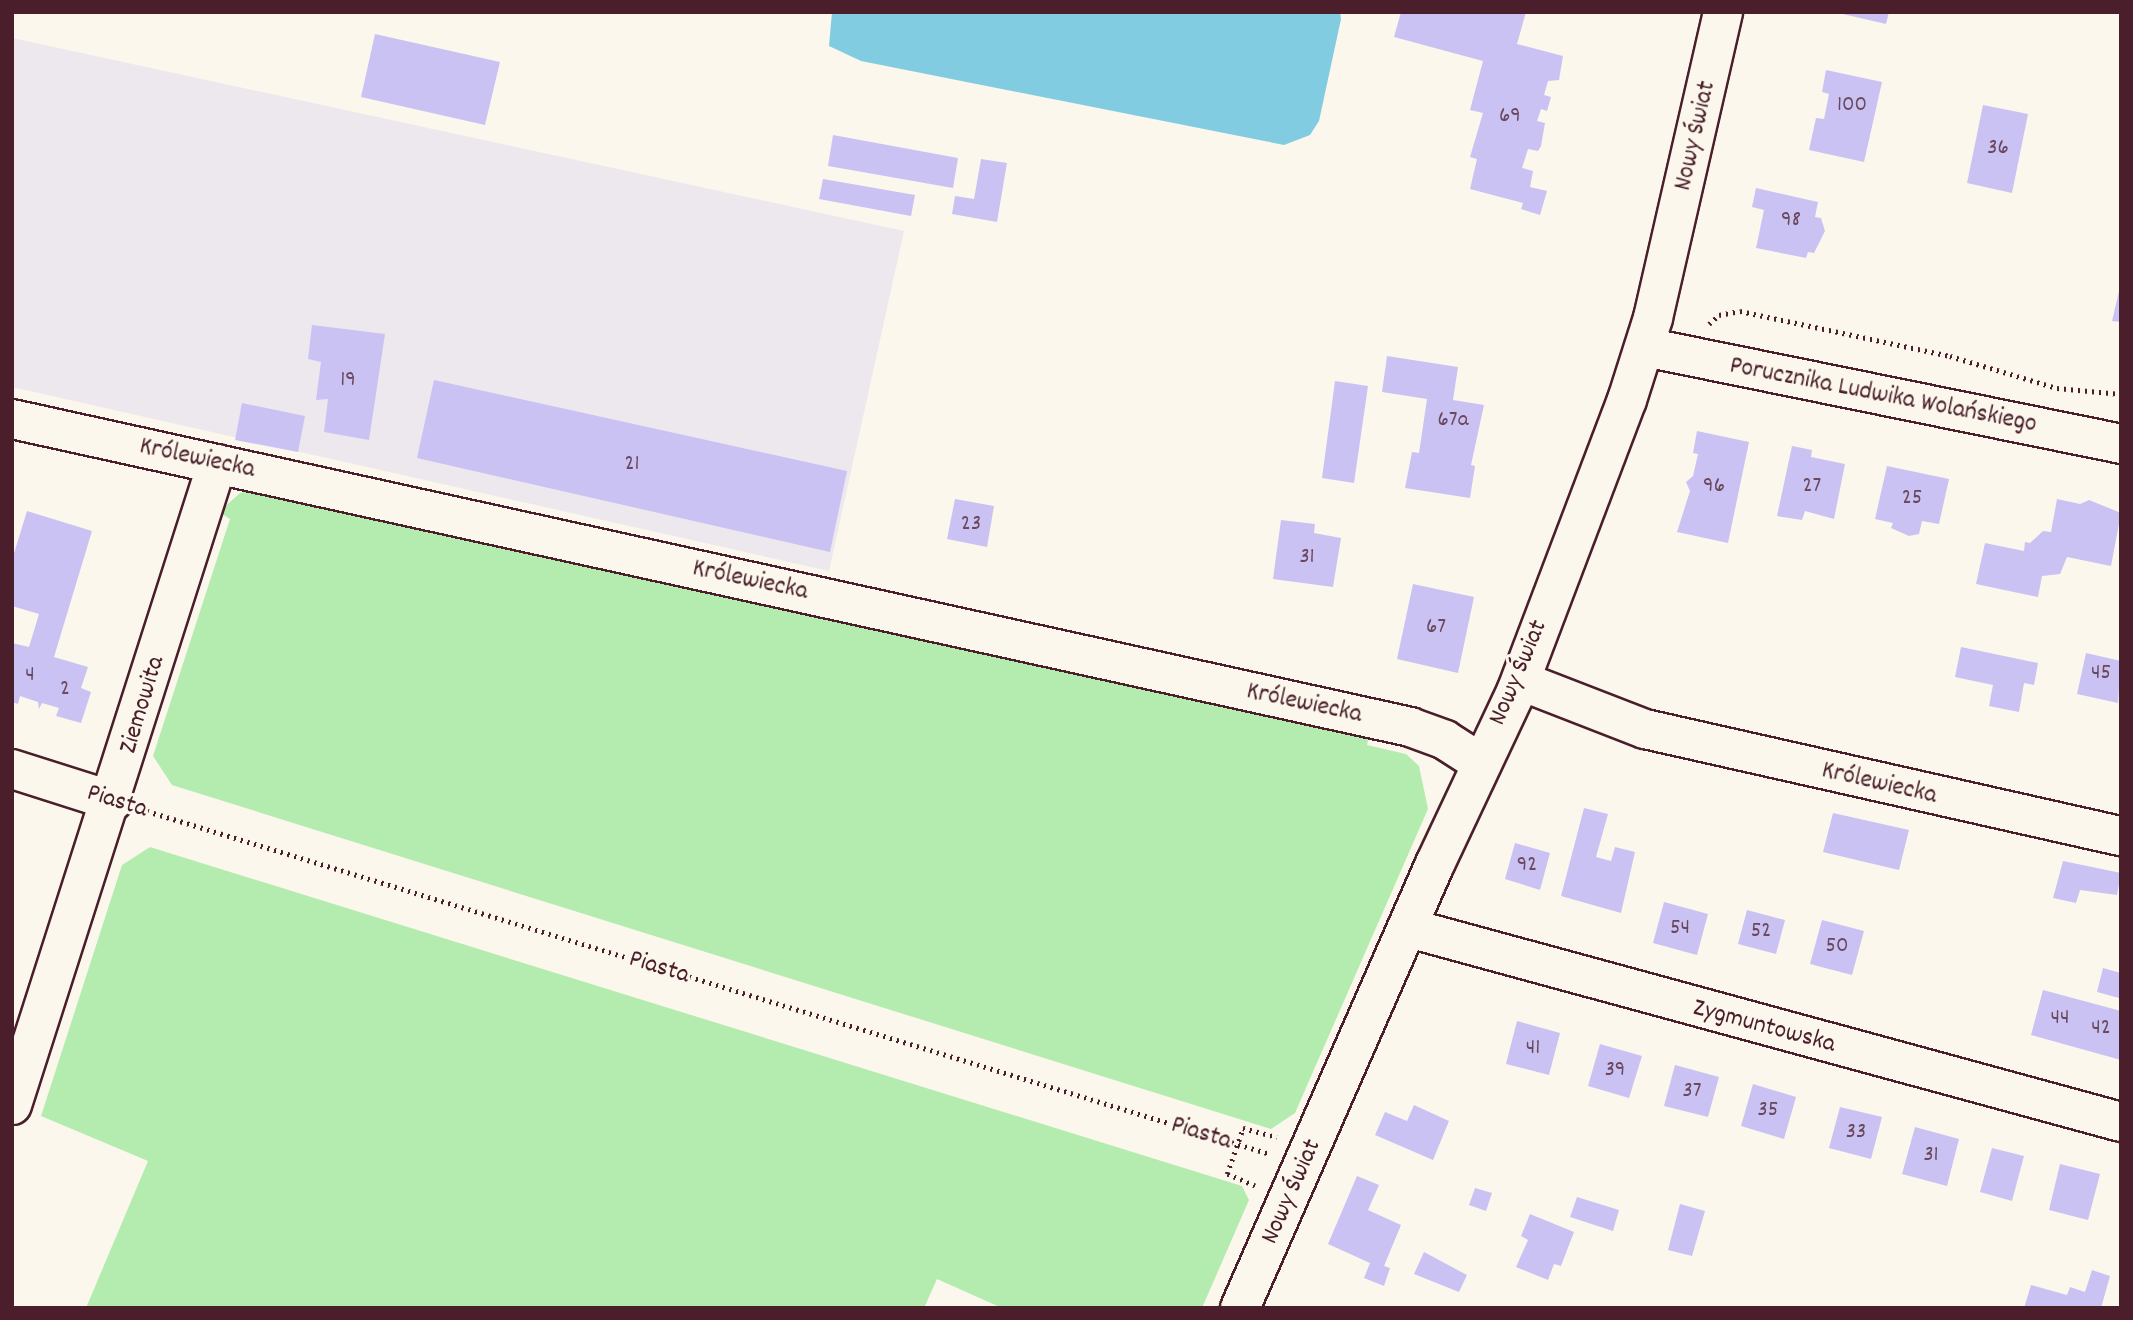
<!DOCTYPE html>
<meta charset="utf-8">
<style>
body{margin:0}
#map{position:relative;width:2133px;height:1320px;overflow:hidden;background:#fbf7ec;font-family:Dekko,sans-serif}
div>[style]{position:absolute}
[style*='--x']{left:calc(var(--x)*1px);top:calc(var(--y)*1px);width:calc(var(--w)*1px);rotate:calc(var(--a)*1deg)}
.built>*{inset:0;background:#ede7ee}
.green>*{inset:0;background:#b4ecaf}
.water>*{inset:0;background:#82cce2}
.building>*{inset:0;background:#cbc2f4}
.path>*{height:4.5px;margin-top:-2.25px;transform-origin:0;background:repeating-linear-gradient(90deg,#4a1f2b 0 2px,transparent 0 7px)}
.roads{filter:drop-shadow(2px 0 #4a1f2b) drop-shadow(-2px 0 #4a1f2b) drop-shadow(0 2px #4a1f2b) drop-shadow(0 -2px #4a1f2b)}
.minor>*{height:38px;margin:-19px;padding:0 19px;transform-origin:19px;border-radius:19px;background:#fbf7ec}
span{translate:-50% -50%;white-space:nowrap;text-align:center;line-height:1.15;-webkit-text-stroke:6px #fbf7ec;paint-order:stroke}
.number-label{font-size:23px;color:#6a485d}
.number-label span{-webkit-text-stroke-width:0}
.street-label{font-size:26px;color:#4a1f2b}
.frame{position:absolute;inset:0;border:14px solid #4a1f2b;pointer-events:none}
</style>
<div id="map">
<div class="built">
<div style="clip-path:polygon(12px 38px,904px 231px,829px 571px,12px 387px)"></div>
</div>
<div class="green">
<div style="clip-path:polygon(257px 489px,1369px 736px,1367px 745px,1406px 754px,1419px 766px,1428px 809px,1295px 1113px,1271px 1129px,172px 785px,153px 756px,230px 519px,219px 512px,240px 493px)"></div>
<div style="clip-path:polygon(150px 847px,1242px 1186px,1249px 1200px,1202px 1308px,1002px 1308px,937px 1279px,924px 1308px,86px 1308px,148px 1161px,41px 1116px,122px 865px)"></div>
</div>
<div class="water">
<div style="clip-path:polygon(832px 12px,1340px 12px,1341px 19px,1319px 121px,1310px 135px,1284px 145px,861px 61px,829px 46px)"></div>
</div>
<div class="building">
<div style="clip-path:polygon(1401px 12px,1526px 12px,1517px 44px,1563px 56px,1559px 80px,1548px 81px,1544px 95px,1551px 97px,1547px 111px,1541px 109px,1537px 121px,1545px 123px,1541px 146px,1538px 151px,1528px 149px,1522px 168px,1533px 171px,1530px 187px,1547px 191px,1540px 215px,1521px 209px,1523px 203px,1470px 189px,1477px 159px,1470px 157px,1483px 113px,1470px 110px,1483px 61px,1394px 37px)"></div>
<div style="clip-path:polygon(1834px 12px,1889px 12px,1886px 24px)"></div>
<div style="clip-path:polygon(375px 34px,500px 62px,485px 125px,361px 97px)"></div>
<div style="clip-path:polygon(1826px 70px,1882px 82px,1864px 162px,1809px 150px,1816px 118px,1824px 119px,1829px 94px,1822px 92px)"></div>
<div style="clip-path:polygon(1983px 105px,2028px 114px,2012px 193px,1967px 183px)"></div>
<div style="clip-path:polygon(833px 135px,958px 158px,953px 188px,828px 166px)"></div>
<div style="clip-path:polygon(981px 159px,1007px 163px,997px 222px,952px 214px,955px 196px,974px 199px)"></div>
<div style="clip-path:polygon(823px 179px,915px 195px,911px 216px,819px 199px)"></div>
<div style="clip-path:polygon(1756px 188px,1818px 202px,1815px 217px,1821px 218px,1825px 231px,1814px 253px,1808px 252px,1806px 258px,1756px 248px,1764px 210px,1752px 207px)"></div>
<div style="clip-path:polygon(2120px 287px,2121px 287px,2121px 322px,2112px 321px)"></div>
<div style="clip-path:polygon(312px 325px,385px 334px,369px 440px,324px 432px,328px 399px,316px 400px,321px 362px,308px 359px)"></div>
<div style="clip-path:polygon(1387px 356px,1458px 367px,1453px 400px,1484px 405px,1471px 465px,1475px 466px,1470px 498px,1405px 488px,1412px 452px,1419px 453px,1427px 399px,1382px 392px)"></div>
<div style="clip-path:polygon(434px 380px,847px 471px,830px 552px,417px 458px)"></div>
<div style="clip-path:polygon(1335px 381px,1368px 386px,1354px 483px,1322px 478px)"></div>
<div style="clip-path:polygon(242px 403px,305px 416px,298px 452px,235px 440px)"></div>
<div style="clip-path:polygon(1697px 431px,1749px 442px,1728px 543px,1677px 532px,1690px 491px,1686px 482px,1693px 476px,1698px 454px,1693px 453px)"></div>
<div style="clip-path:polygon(1792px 446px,1812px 450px,1811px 457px,1845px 464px,1834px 519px,1805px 511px,1802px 520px,1777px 516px)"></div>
<div style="clip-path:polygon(1887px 466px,1949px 479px,1939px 524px,1922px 521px,1919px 534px,1909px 536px,1891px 528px,1893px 523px,1875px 519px)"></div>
<div style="clip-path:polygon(955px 499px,994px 506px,987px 547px,947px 539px)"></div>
<div style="clip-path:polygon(2057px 499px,2080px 504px,2089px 500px,2121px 513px,2111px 566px,2067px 557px,2060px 574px,2042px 576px,2038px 597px,1976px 584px,1985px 543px,2024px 551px,2025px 542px,2030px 543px,2043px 531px,2051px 532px)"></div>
<div style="clip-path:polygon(27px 511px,92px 531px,54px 657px,88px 667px,81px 688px,91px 692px,81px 723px,56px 716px,59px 708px,42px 703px,39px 709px,38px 702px,20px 696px,18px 704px,12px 702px,12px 643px,29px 647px,39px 614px,12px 606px,12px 560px)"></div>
<div style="clip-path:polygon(1281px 520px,1315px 524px,1314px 533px,1341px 538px,1333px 587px,1273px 579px)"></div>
<div style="clip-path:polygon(1413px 584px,1474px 597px,1458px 673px,1397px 659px)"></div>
<div style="clip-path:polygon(1961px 647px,2038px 663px,2034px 685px,2024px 683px,2019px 712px,1989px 706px,1993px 685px,1955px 677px)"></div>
<div style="clip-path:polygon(2086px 653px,2121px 661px,2118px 703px,2077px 694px)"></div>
<div style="clip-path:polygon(1584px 808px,1608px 814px,1596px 857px,1611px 861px,1615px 847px,1635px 852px,1621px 913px,1561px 896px)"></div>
<div style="clip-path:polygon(1833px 813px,1909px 830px,1899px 870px,1823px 852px)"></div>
<div style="clip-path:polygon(1515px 843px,1550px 853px,1540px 890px,1505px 879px)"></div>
<div style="clip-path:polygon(2063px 861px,2121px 873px,2117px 895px,2080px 890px,2076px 903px,2053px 898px)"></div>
<div style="clip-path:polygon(1664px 902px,1708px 914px,1697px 955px,1653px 943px)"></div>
<div style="clip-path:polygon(1747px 910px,1785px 920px,1776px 954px,1738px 944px)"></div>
<div style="clip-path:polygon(1822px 920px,1864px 931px,1852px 975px,1810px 964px)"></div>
<div style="clip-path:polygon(2103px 968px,2121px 973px,2119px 998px,2097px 992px)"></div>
<div style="clip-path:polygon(2043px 990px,2121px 1011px,2121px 1060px,2031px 1035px)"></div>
<div style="clip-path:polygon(1517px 1021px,1560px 1033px,1549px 1075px,1506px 1064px)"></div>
<div style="clip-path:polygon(1600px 1044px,1642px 1056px,1629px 1098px,1588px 1086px)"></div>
<div style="clip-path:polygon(1675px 1065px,1719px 1077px,1708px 1117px,1664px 1106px)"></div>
<div style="clip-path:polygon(1753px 1084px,1796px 1097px,1784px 1139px,1741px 1126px)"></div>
<div style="clip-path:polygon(1414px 1105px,1449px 1121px,1433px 1160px,1375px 1135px,1385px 1112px,1407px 1121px)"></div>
<div style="clip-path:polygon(1840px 1107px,1882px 1117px,1871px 1159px,1829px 1148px)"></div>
<div style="clip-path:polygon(1915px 1127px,1959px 1139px,1947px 1186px,1902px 1174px)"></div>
<div style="clip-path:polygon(1992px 1148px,2024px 1156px,2012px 1201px,1980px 1192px)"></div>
<div style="clip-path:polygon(2060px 1164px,2100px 1174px,2088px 1220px,2049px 1210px)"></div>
<div style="clip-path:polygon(1357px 1176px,1379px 1185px,1368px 1210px,1401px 1225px,1384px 1266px,1390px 1268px,1384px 1286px,1364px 1278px,1370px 1263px,1328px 1244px)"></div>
<div style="clip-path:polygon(1475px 1188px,1492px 1193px,1486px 1211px,1469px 1205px)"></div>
<div style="clip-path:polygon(1577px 1197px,1619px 1210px,1613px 1231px,1570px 1217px)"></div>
<div style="clip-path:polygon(1680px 1204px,1705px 1211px,1692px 1256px,1668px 1250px)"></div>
<div style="clip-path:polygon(1530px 1214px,1574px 1232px,1561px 1266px,1554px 1264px,1548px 1280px,1516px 1267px,1528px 1240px,1521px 1236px)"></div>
<div style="clip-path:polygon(1424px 1252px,1467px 1275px,1459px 1292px,1414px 1274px)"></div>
<div style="clip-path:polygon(2092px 1270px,2110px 1276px,2101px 1308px,2024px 1308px,2031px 1285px,2067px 1295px,2070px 1287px,2085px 1292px)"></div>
</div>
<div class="path">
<div style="--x:1709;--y:324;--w:13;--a:-42"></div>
<div style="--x:1719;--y:315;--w:21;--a:-11"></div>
<div style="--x:1740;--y:311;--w:215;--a:12.1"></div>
<div style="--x:1950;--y:356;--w:112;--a:16.7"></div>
<div style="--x:2057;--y:388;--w:64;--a:5.4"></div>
<div style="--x:147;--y:811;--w:1174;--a:16.98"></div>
<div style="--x:1255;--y:1186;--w:30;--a:-157"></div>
<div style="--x:1227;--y:1174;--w:49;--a:-70.8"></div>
<div style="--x:1243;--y:1128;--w:35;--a:15"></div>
</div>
<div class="roads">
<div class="minor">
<div style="--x:1645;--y:347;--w:486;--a:11.5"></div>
<div style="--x:12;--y:419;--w:1432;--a:12.42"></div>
<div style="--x:1410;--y:727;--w:37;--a:20"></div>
<div style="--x:1445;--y:740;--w:43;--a:32.6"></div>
<div style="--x:1521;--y:681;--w:133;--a:21.2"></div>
<div style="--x:1645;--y:729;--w:488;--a:12.7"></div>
<div style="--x:12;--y:769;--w:106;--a:17.6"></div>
<div style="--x:1409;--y:928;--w:738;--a:15.24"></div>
<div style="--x:12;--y:1105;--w:673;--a:-72.27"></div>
<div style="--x:1240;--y:1308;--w:485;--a:-66.3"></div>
<div style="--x:1435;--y:864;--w:190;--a:-64.8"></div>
<div style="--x:1516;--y:692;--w:312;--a:-69.2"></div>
<div style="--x:1627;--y:400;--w:86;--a:-72.4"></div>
<div style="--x:1653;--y:318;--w:314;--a:-77.1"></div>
</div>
</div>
<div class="number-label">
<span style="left:1852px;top:106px">100</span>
<span style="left:1510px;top:117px">69</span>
<span style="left:1998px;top:149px">36</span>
<span style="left:1791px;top:221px">98</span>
<span style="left:348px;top:381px">19</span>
<span style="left:1453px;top:421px">67a</span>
<span style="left:632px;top:465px">21</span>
<span style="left:1714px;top:487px">96</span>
<span style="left:1812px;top:487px">27</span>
<span style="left:1912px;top:499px">25</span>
<span style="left:971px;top:525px">23</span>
<span style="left:1307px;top:558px">31</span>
<span style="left:1436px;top:628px">67</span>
<span style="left:2101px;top:674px">45</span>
<span style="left:30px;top:676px">4</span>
<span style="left:65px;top:690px">2</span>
<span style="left:1527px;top:866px">92</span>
<span style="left:1680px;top:929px">54</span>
<span style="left:1761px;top:932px">52</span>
<span style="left:1837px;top:947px">50</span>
<span style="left:2060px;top:1019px">44</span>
<span style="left:2101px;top:1029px">42</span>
<span style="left:1533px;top:1049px">41</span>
<span style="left:1615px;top:1071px">39</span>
<span style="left:1692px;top:1092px">37</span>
<span style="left:1768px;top:1111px">35</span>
<span style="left:1856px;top:1133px">33</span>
<span style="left:1931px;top:1156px">31</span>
</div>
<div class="street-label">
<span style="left:1696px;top:136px;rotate:-77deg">Nowy Świat</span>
<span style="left:1883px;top:396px;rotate:11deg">Porucznika Ludwika Wolańskiego</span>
<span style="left:197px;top:459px;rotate:12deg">Królewiecka</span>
<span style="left:750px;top:581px;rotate:12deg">Królewiecka</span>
<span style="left:1519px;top:673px;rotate:-67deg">Nowy Świat</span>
<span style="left:1304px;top:704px;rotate:12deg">Królewiecka</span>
<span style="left:143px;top:705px;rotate:-73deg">Ziemowita</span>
<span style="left:1879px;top:784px;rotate:13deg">Królewiecka</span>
<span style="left:117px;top:802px;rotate:17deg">Piasta</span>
<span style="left:659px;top:968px;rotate:17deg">Piasta</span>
<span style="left:1764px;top:1027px;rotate:15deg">Zygmuntowska</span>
<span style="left:1201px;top:1134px;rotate:17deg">Piasta</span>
<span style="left:1292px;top:1192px;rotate:-66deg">Nowy Świat</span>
</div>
<div class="frame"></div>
</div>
